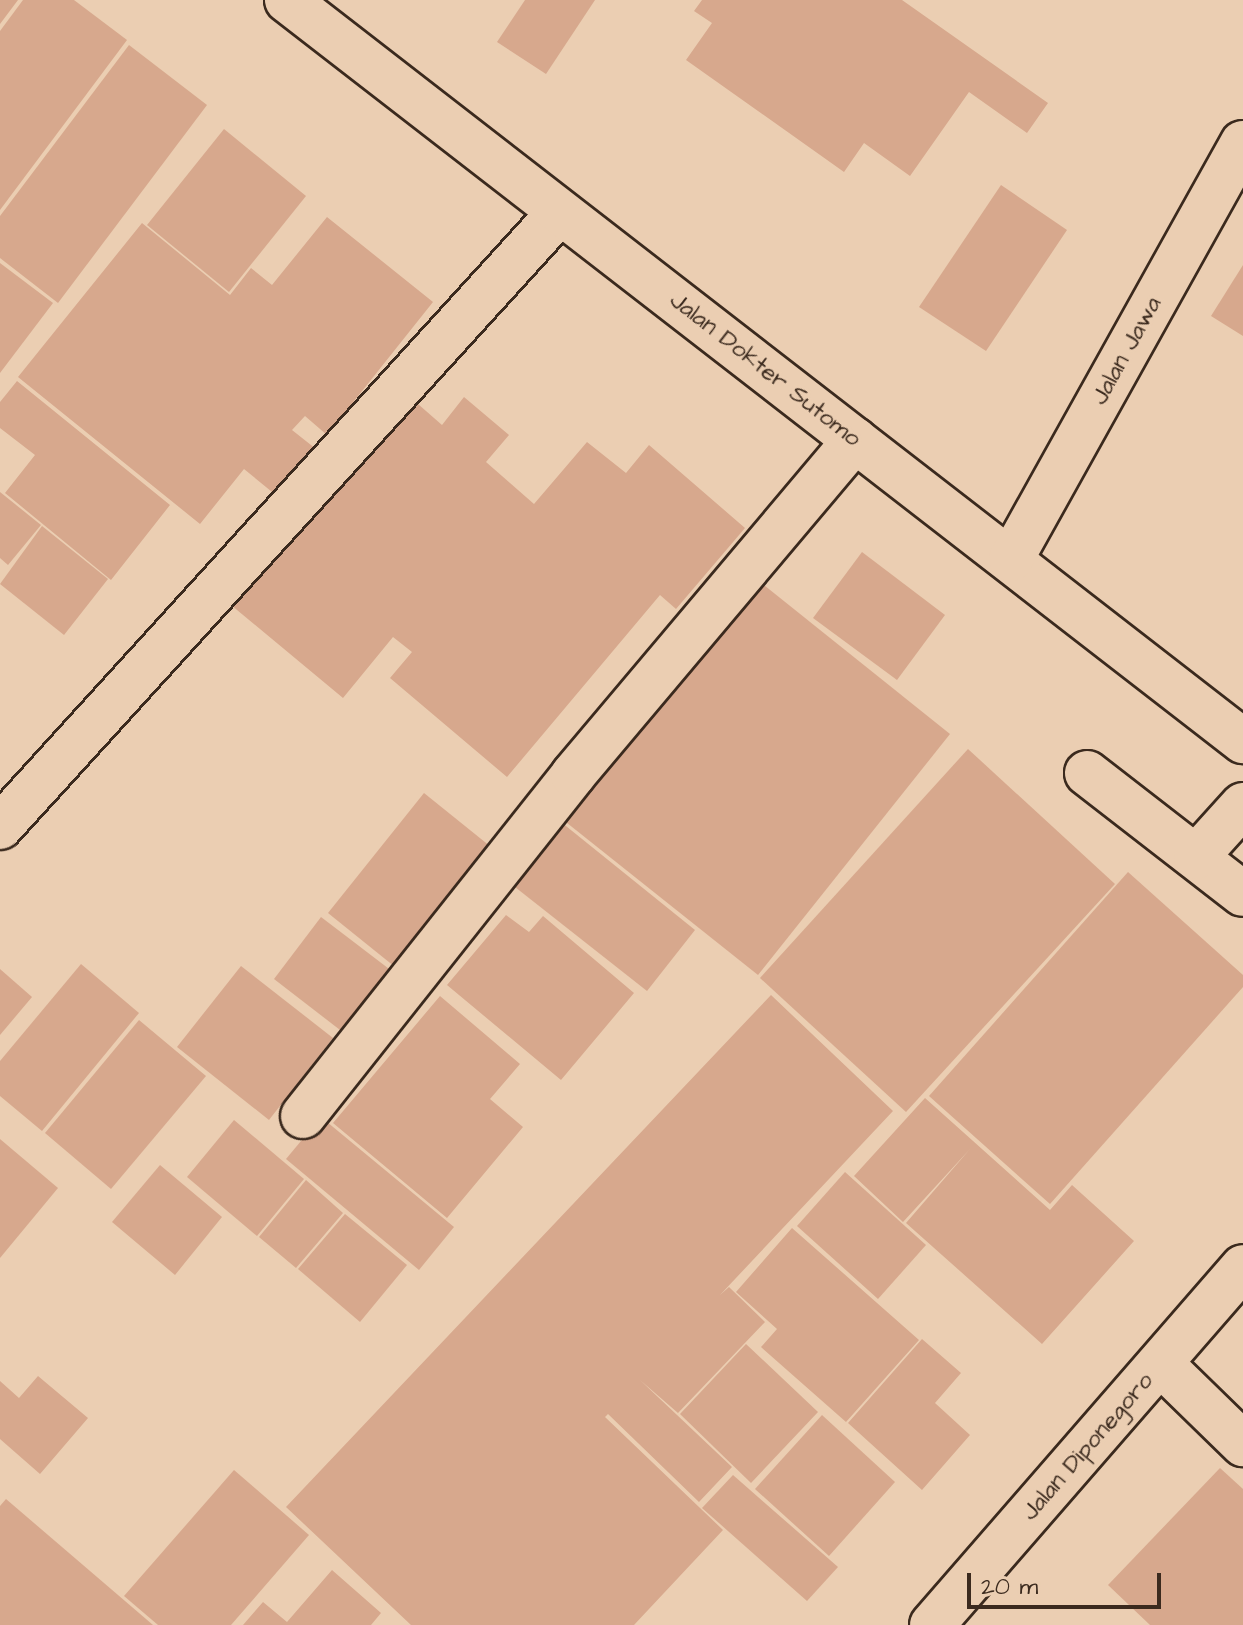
<!DOCTYPE html>
<style>
body{margin:0}
#map{position:relative;width:1243px;height:1625px;overflow:hidden;background:#ebceb2;font-family:"Architects Daughter",sans-serif}
div>[style]{position:absolute}
[style*='--x']{left:calc(var(--x)*1px);top:calc(var(--y)*1px);width:calc(var(--w)*1px);rotate:calc(var(--a)*1deg)}
.building>*{inset:0;background:#d7a88d}
.roads{filter:drop-shadow(2px 0 #3b2a1e) drop-shadow(-2px 0 #3b2a1e) drop-shadow(0 2px #3b2a1e) drop-shadow(0 -2px #3b2a1e)}
.minor>*{height:44px;margin:-22px;padding:0 22px;transform-origin:22px;border-radius:22px;background:#ebceb2}
.major>*{height:44px;margin:-22px;padding:0 22px;transform-origin:22px;border-radius:22px;background:#ebceb2}
span{translate:-50% -50%;white-space:nowrap;text-align:center;line-height:1.15;-webkit-text-stroke:6px #ebceb2;paint-order:stroke}
.street-label{font-size:24px;color:#3b2a1e}
.scale{position:absolute;left:967px;top:1573px;width:194px;height:36px;box-sizing:border-box;border:4px solid #3b2a1e;border-top:0;padding-left:10px;font-size:24px;line-height:28px;white-space:nowrap;color:#3b2a1e;-webkit-text-stroke:6px #ebceb2;paint-order:stroke}
</style>
<div id="map">
<div class="building">
<div style="clip-path:polygon(0 0,18px 0,0 24px)"></div>
<div style="clip-path:polygon(23px 0,74px 0,127px 40px,0 210px,0 31px)"></div>
<div style="clip-path:polygon(525px 0,595px 0,546px 74px,497px 42px)"></div>
<div style="clip-path:polygon(702px 0,902px 0,1048px 103px,1027px 133px,969px 92px,910px 176px,864px 143px,844px 172px,686px 60px,712px 23px,694px 11px)"></div>
<div style="clip-path:polygon(129px 45px,207px 105px,58px 303px,0 258px,0 216px)"></div>
<div style="clip-path:polygon(224px 129px,306px 196px,229px 292px,147px 225px)"></div>
<div style="clip-path:polygon(1001px 185px,1067px 230px,986px 351px,919px 307px)"></div>
<div style="clip-path:polygon(327px 217px,433px 302px,327px 435px,305px 416px,292px 430px,316px 449px,277px 496px,244px 469px,200px 524px,18px 377px,142px 223px,230px 295px,251px 268px,272px 285px)"></div>
<div style="clip-path:polygon(0 263px,53px 303px,0 373px)"></div>
<div style="clip-path:polygon(1243px 265px,1243px 336px,1211px 316px)"></div>
<div style="clip-path:polygon(17px 381px,170px 505px,111px 580px,5px 493px,35px 455px,0 428px,0 402px)"></div>
<div style="clip-path:polygon(410px 397px,442px 425px,464px 397px,509px 435px,486px 462px,534px 504px,587px 442px,626px 473px,649px 445px,745px 528px,676px 609px,660px 595px,507px 777px,390px 678px,412px 652px,393px 637px,343px 698px,231px 605px)"></div>
<div style="clip-path:polygon(0 492px,41px 525px,8px 565px,0 558px)"></div>
<div style="clip-path:polygon(42px 526px,108px 579px,64px 635px,0 584px)"></div>
<div style="clip-path:polygon(862px 552px,945px 615px,897px 680px,813px 618px)"></div>
<div style="clip-path:polygon(749px 573px,950px 734px,758px 975px,557px 815px)"></div>
<div style="clip-path:polygon(968px 749px,1115px 884px,906px 1112px,760px 978px)"></div>
<div style="clip-path:polygon(424px 793px,501px 855px,405px 975px,328px 913px)"></div>
<div style="clip-path:polygon(556px 818px,695px 930px,647px 991px,506px 880px)"></div>
<div style="clip-path:polygon(1128px 872px,1243px 975px,1243px 987px,1050px 1204px,929px 1096px)"></div>
<div style="clip-path:polygon(506px 915px,529px 932px,543px 916px,634px 993px,561px 1080px,447px 985px)"></div>
<div style="clip-path:polygon(321px 917px,401px 978px,353px 1040px,274px 979px)"></div>
<div style="clip-path:polygon(81px 964px,139px 1013px,42px 1131px,0 1096px,0 1061px)"></div>
<div style="clip-path:polygon(241px 966px,333px 1038px,269px 1120px,177px 1047px)"></div>
<div style="clip-path:polygon(0 969px,32px 997px,0 1035px)"></div>
<div style="clip-path:polygon(771px 995px,893px 1111px,720px 1295px,729px 1287px,765px 1322px,678px 1413px,640px 1380px,732px 1467px,699px 1502px,608px 1414px,605px 1417px,723px 1530px,634px 1625px,411px 1625px,286px 1507px)"></div>
<div style="clip-path:polygon(440px 996px,520px 1064px,490px 1099px,523px 1127px,447px 1218px,333px 1123px)"></div>
<div style="clip-path:polygon(139px 1020px,206px 1076px,111px 1189px,45px 1133px)"></div>
<div style="clip-path:polygon(925px 1098px,1050px 1210px,1072px 1185px,1134px 1241px,1042px 1344px,906px 1223px,970px 1149px,903px 1222px,854px 1176px)"></div>
<div style="clip-path:polygon(321px 1117px,454px 1227px,419px 1270px,286px 1159px)"></div>
<div style="clip-path:polygon(234px 1120px,304px 1179px,257px 1236px,187px 1177px)"></div>
<div style="clip-path:polygon(0 1139px,58px 1188px,0 1258px)"></div>
<div style="clip-path:polygon(160px 1165px,222px 1217px,175px 1275px,112px 1222px)"></div>
<div style="clip-path:polygon(845px 1172px,926px 1245px,878px 1299px,797px 1226px)"></div>
<div style="clip-path:polygon(306px 1180px,343px 1213px,296px 1268px,259px 1237px)"></div>
<div style="clip-path:polygon(345px 1214px,407px 1265px,360px 1322px,298px 1269px)"></div>
<div style="clip-path:polygon(792px 1228px,919px 1340px,846px 1422px,761px 1347px,777px 1329px,736px 1292px)"></div>
<div style="clip-path:polygon(922px 1339px,961px 1373px,935px 1403px,970px 1435px,922px 1490px,848px 1423px)"></div>
<div style="clip-path:polygon(746px 1344px,818px 1412px,751px 1483px,680px 1414px)"></div>
<div style="clip-path:polygon(38px 1376px,88px 1418px,40px 1474px,0 1439px,0 1381px,19px 1398px)"></div>
<div style="clip-path:polygon(822px 1415px,895px 1482px,829px 1556px,755px 1489px)"></div>
<div style="clip-path:polygon(1220px 1468px,1243px 1489px,1243px 1625px,1150px 1625px,1108px 1585px)"></div>
<div style="clip-path:polygon(234px 1470px,309px 1535px,231px 1625px,158px 1625px,124px 1596px)"></div>
<div style="clip-path:polygon(733px 1475px,838px 1567px,807px 1601px,702px 1508px)"></div>
<div style="clip-path:polygon(6px 1499px,153px 1625px,0 1625px,0 1506px)"></div>
<div style="clip-path:polygon(332px 1570px,381px 1613px,371px 1625px,243px 1625px,263px 1602px,287px 1622px)"></div>
</div>
<div class="roads">
<div class="minor">
<div style="--x:1087;--y:773;--w:197;--a:37.8"></div>
<div style="--x:0;--y:827;--w:830;--a:-47.68"></div>
<div style="--x:1196;--y:857;--w:70;--a:-47.9"></div>
<div style="--x:303;--y:1116;--w:435;--a:-51.6"></div>
<div style="--x:573;--y:775;--w:438;--a:-49.9"></div>
<div style="--x:1161;--y:1364;--w:115;--a:44.3"></div>
</div>
<div class="major">
<div style="--x:287;--y:0;--w:1210;--a:37.78"></div>
<div style="--x:1011;--y:559;--w:476;--a:-60.9"></div>
<div style="--x:932;--y:1625;--w:474;--a:-49"></div>
</div>
</div>
<div class="street-label">
<span style="left:1127px;top:351px;rotate:-61deg">Jalan Jawa</span>
<span style="left:765px;top:370px;rotate:38deg">Jalan Dokter Sutomo</span>
<span style="left:1088px;top:1447px;rotate:-49deg">Jalan Diponegoro</span>
</div>
<div class="scale">20 m</div>
</div>
